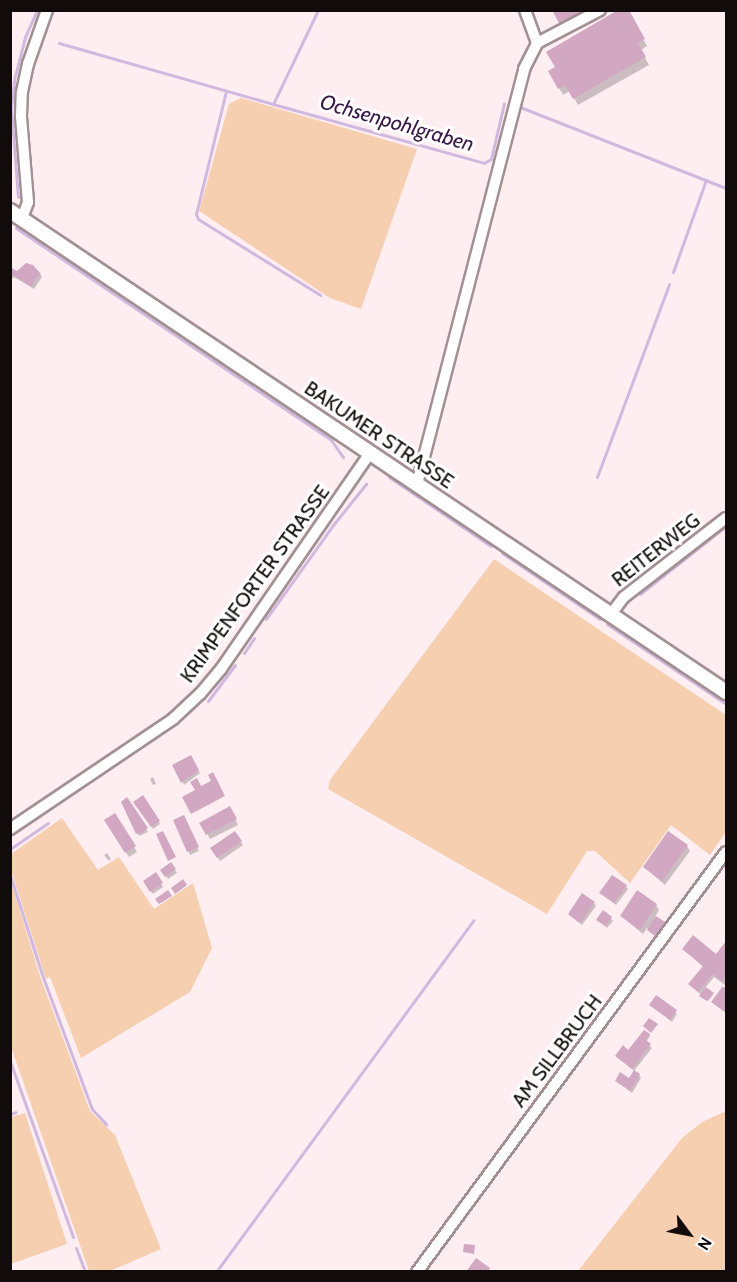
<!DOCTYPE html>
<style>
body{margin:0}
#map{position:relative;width:737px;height:1282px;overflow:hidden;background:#ffeef1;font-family:Cabin,sans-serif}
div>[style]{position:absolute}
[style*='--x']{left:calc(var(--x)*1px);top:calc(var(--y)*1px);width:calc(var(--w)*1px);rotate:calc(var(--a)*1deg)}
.green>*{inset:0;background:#f6cfb1}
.shadow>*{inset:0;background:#0003}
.stream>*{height:3px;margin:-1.5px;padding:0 1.5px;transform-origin:1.5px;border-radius:1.5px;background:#d1b8df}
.building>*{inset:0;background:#d1a7c2}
.roads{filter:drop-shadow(2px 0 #a39093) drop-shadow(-2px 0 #a39093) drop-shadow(0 2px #a39093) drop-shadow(0 -2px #a39093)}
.minor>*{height:10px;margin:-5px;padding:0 5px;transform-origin:5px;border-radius:5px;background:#fff}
.major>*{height:14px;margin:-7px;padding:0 7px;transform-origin:7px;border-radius:7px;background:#fff}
span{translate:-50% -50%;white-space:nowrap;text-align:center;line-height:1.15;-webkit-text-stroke:6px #fff;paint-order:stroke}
.street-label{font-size:20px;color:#120b0c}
.water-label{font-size:21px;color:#381848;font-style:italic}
.frame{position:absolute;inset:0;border:12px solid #120b0c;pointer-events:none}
.north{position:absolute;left:659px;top:1204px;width:60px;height:60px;-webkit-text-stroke:4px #fff;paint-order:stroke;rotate:122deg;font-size:16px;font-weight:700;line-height:24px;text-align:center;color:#120b0c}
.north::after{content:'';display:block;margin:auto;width:21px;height:27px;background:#120b0c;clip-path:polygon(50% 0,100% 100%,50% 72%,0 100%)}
</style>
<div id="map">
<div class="green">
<div style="clip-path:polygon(241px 98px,417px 149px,361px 309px,330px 298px,199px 211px,229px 104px)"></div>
<div style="clip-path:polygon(494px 559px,726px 715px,726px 832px,710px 855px,671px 825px,630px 883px,595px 851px,587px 851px,547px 914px,328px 789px,330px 780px)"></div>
<div style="clip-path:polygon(62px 818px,98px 870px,119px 857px,154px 909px,193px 883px,212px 948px,190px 992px,81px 1058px,50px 977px,46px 979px,11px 870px,11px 854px)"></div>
<div style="clip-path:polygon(11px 882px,41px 979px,90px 1111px,115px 1135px,161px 1249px,110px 1271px,89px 1271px,11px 1047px)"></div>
<div style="clip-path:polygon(726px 1111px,726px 1271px,578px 1271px,682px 1138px,702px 1122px)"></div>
<div style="clip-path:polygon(25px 1113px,67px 1244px,11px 1264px,11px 1117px)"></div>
</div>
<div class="shadow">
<div style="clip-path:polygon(555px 10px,600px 10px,565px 31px)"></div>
<div style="clip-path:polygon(627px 10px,647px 46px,641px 50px,649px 65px,578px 105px,570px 91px,563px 95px,550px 72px)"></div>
<div style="clip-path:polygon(10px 268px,17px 273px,40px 274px,42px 277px,34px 289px,14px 277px,10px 281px)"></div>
<div style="clip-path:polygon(191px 757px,200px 773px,184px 785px,174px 766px)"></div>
<div style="clip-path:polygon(153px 777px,156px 784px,153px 785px,150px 779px)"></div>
<div style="clip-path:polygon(143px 797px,160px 824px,153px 829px,135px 802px)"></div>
<div style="clip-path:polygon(127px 799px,148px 832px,139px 836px,123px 802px)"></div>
<div style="clip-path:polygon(230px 808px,238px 825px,210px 839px,201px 823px)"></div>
<div style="clip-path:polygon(114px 815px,137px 852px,129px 857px,106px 821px)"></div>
<div style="clip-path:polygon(183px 817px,199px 851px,190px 855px,175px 820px)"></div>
<div style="clip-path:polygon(235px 833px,243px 845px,220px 861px,212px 849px)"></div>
<div style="clip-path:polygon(687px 846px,690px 851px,665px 885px,644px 867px)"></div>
<div style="clip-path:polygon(107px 853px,111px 859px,109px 861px,104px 855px)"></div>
<div style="clip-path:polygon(171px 864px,177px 873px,168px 879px,162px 870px)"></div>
<div style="clip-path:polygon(155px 875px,163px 887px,153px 894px,145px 882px)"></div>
<div style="clip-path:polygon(626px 886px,628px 889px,616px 905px,601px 893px)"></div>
<div style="clip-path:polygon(594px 903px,596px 906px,582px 925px,569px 915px)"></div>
<div style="clip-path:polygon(656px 905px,659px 910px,655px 917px,665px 926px,657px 938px,647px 928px,643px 934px,621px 916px)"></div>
<div style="clip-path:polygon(611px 918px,613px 921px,607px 928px,598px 920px)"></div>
<div style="clip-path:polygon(726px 944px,726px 986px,714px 977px,705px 988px,713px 995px,708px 1001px,690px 985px,704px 968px,684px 949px,721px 960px)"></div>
<div style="clip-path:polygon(651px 1005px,675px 1011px,677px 1014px,672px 1022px)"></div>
<div style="clip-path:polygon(644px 1032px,650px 1036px,646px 1042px,652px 1048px,634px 1071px,617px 1056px,629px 1052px)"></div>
<div style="clip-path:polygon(639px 1075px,641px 1078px,632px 1093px,625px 1087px,629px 1080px)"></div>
</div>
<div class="stream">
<div style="--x:318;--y:10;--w:104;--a:115.6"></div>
<div style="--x:273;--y:104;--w:219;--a:15.6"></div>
<div style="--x:484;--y:163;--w:8;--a:-30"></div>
<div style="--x:491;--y:159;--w:57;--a:-76.9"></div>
<div style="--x:59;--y:43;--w:223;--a:15.9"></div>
<div style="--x:226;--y:91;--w:127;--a:103.7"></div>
<div style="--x:196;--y:214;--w:5;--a:68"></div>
<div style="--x:198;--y:219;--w:144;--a:31.9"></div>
<div style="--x:520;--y:107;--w:221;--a:21.5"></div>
<div style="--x:18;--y:197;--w:90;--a:-94.4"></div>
<div style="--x:11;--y:107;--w:31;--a:-83"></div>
<div style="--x:15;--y:76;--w:40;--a:-75.6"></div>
<div style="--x:25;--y:37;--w:30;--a:-66"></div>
<div style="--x:16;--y:228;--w:380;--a:33.9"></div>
<div style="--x:331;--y:440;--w:21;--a:55"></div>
<div style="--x:673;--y:272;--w:98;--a:-70.3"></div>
<div style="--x:389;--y:477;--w:123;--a:34.1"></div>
<div style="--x:597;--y:477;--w:206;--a:-69.5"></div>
<div style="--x:502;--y:553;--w:118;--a:34"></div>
<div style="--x:640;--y:594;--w:110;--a:-38.3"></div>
<div style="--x:266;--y:619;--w:115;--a:-54.5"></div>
<div style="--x:333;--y:525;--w:53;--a:-51.2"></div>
<div style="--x:607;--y:624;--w:143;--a:33.9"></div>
<div style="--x:244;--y:653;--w:18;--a:-56"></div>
<div style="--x:208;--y:701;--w:45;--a:-53.1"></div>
<div style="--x:10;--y:849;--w:46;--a:-34.4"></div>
<div style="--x:10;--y:875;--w:110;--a:72.1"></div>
<div style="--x:44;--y:980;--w:138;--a:69.6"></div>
<div style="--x:92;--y:1109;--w:21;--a:47"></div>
<div style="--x:10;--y:1061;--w:187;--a:70.3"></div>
<div style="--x:10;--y:1114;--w:6;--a:-18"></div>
<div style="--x:76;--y:1248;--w:26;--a:69"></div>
<div style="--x:216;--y:1272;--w:436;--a:-53.8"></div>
</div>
<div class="building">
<div style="clip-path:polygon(552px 10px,585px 10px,560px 25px)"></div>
<div style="clip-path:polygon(618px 10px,629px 10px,645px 39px,638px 43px,646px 57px,573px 99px,565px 85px,558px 89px,548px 71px,555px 67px,546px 52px)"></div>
<div style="clip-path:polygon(26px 263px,33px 265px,41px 274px,35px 279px,32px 287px,12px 275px,10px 277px,10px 267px,17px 271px)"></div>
<div style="clip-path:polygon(191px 755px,199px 770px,181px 783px,172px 765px)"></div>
<div style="clip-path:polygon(213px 772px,225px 796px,191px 814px,182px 797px,195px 790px,190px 782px,197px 778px,201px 786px,211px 781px,208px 775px)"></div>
<div style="clip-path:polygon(143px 795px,160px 821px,151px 827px,133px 802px)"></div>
<div style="clip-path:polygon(127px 797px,148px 828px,141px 833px,136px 834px,121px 802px)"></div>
<div style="clip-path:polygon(230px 806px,237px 819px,206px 835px,199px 823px)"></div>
<div style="clip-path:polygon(115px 813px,136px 846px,125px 853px,104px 820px)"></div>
<div style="clip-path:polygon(184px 815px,199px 847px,187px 852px,173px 820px)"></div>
<div style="clip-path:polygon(163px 831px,176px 857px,168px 861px,156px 834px)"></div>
<div style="clip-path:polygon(235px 831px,242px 841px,217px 858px,210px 848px)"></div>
<div style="clip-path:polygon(668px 831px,688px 845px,662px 881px,643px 867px)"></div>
<div style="clip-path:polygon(171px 862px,176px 869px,165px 877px,160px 870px)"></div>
<div style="clip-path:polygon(156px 872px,163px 883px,150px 892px,143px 881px)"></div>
<div style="clip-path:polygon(612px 875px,627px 885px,614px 903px,599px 893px)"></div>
<div style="clip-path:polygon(183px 879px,187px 885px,175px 894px,171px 888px)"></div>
<div style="clip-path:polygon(168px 890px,172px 896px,159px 904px,155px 899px)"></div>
<div style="clip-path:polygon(637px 890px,657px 904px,640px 930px,620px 916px)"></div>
<div style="clip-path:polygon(582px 893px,595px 902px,580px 923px,568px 914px)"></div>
<div style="clip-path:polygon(603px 910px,612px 917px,605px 926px,596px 920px)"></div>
<div style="clip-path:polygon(656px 916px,665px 922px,655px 936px,647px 930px)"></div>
<div style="clip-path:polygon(693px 935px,716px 954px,726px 941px,726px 978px,723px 982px,713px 974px,698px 992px,688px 984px,703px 966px,682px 949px)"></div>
<div style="clip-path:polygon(723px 986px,726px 989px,726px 1013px,711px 1002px)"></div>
<div style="clip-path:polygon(706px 987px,714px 993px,707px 1001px,699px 996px)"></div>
<div style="clip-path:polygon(656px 995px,677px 1010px,670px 1020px,649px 1005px)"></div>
<div style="clip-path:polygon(649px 1018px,658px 1024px,651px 1033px,643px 1026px)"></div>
<div style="clip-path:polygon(644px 1030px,650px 1034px,646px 1040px,651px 1044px,632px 1069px,615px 1056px,623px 1045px,628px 1050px)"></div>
<div style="clip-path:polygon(634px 1070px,640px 1074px,630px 1091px,615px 1081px,620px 1072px,629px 1078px)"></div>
<div style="clip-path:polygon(464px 1244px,475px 1245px,474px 1254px,463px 1252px)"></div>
<div style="clip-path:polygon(476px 1258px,490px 1268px,488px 1272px,466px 1272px)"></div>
</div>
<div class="roads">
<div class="minor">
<div style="--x:525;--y:10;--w:35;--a:70"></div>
<div style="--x:22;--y:218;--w:17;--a:-69"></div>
<div style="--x:28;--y:202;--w:86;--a:-94.7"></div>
<div style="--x:21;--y:116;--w:24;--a:-88"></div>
<div style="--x:22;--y:92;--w:29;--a:-78"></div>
<div style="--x:28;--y:64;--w:57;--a:-70.6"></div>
<div style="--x:417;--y:484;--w:429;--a:-75.5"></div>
<div style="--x:524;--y:69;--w:29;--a:-63"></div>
<div style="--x:537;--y:43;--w:71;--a:-27.6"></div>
<div style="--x:611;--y:614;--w:21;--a:-53"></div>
<div style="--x:624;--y:597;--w:129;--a:-37.8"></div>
<div style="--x:10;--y:829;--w:197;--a:-34"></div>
<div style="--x:173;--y:719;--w:37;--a:-43"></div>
<div style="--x:200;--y:694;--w:33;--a:-50"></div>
<div style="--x:221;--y:669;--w:262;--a:-55.4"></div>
<div style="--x:417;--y:1272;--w:521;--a:-53.66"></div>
</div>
<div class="major">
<div style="--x:10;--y:211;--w:863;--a:33.89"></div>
</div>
</div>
<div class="street-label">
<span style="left:379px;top:435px;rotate:34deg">BAKUMER STRASSE</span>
<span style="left:656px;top:550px;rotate:-38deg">REITERWEG</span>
<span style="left:255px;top:584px;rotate:-54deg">KRIMPENFORTER STRASSE</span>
<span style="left:557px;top:1051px;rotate:-53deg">AM SILLBRUCH</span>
</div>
<div class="water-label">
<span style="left:397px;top:123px;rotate:16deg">Ochsenpohlgraben</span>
</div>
<div class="frame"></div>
<div class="north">N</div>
</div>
